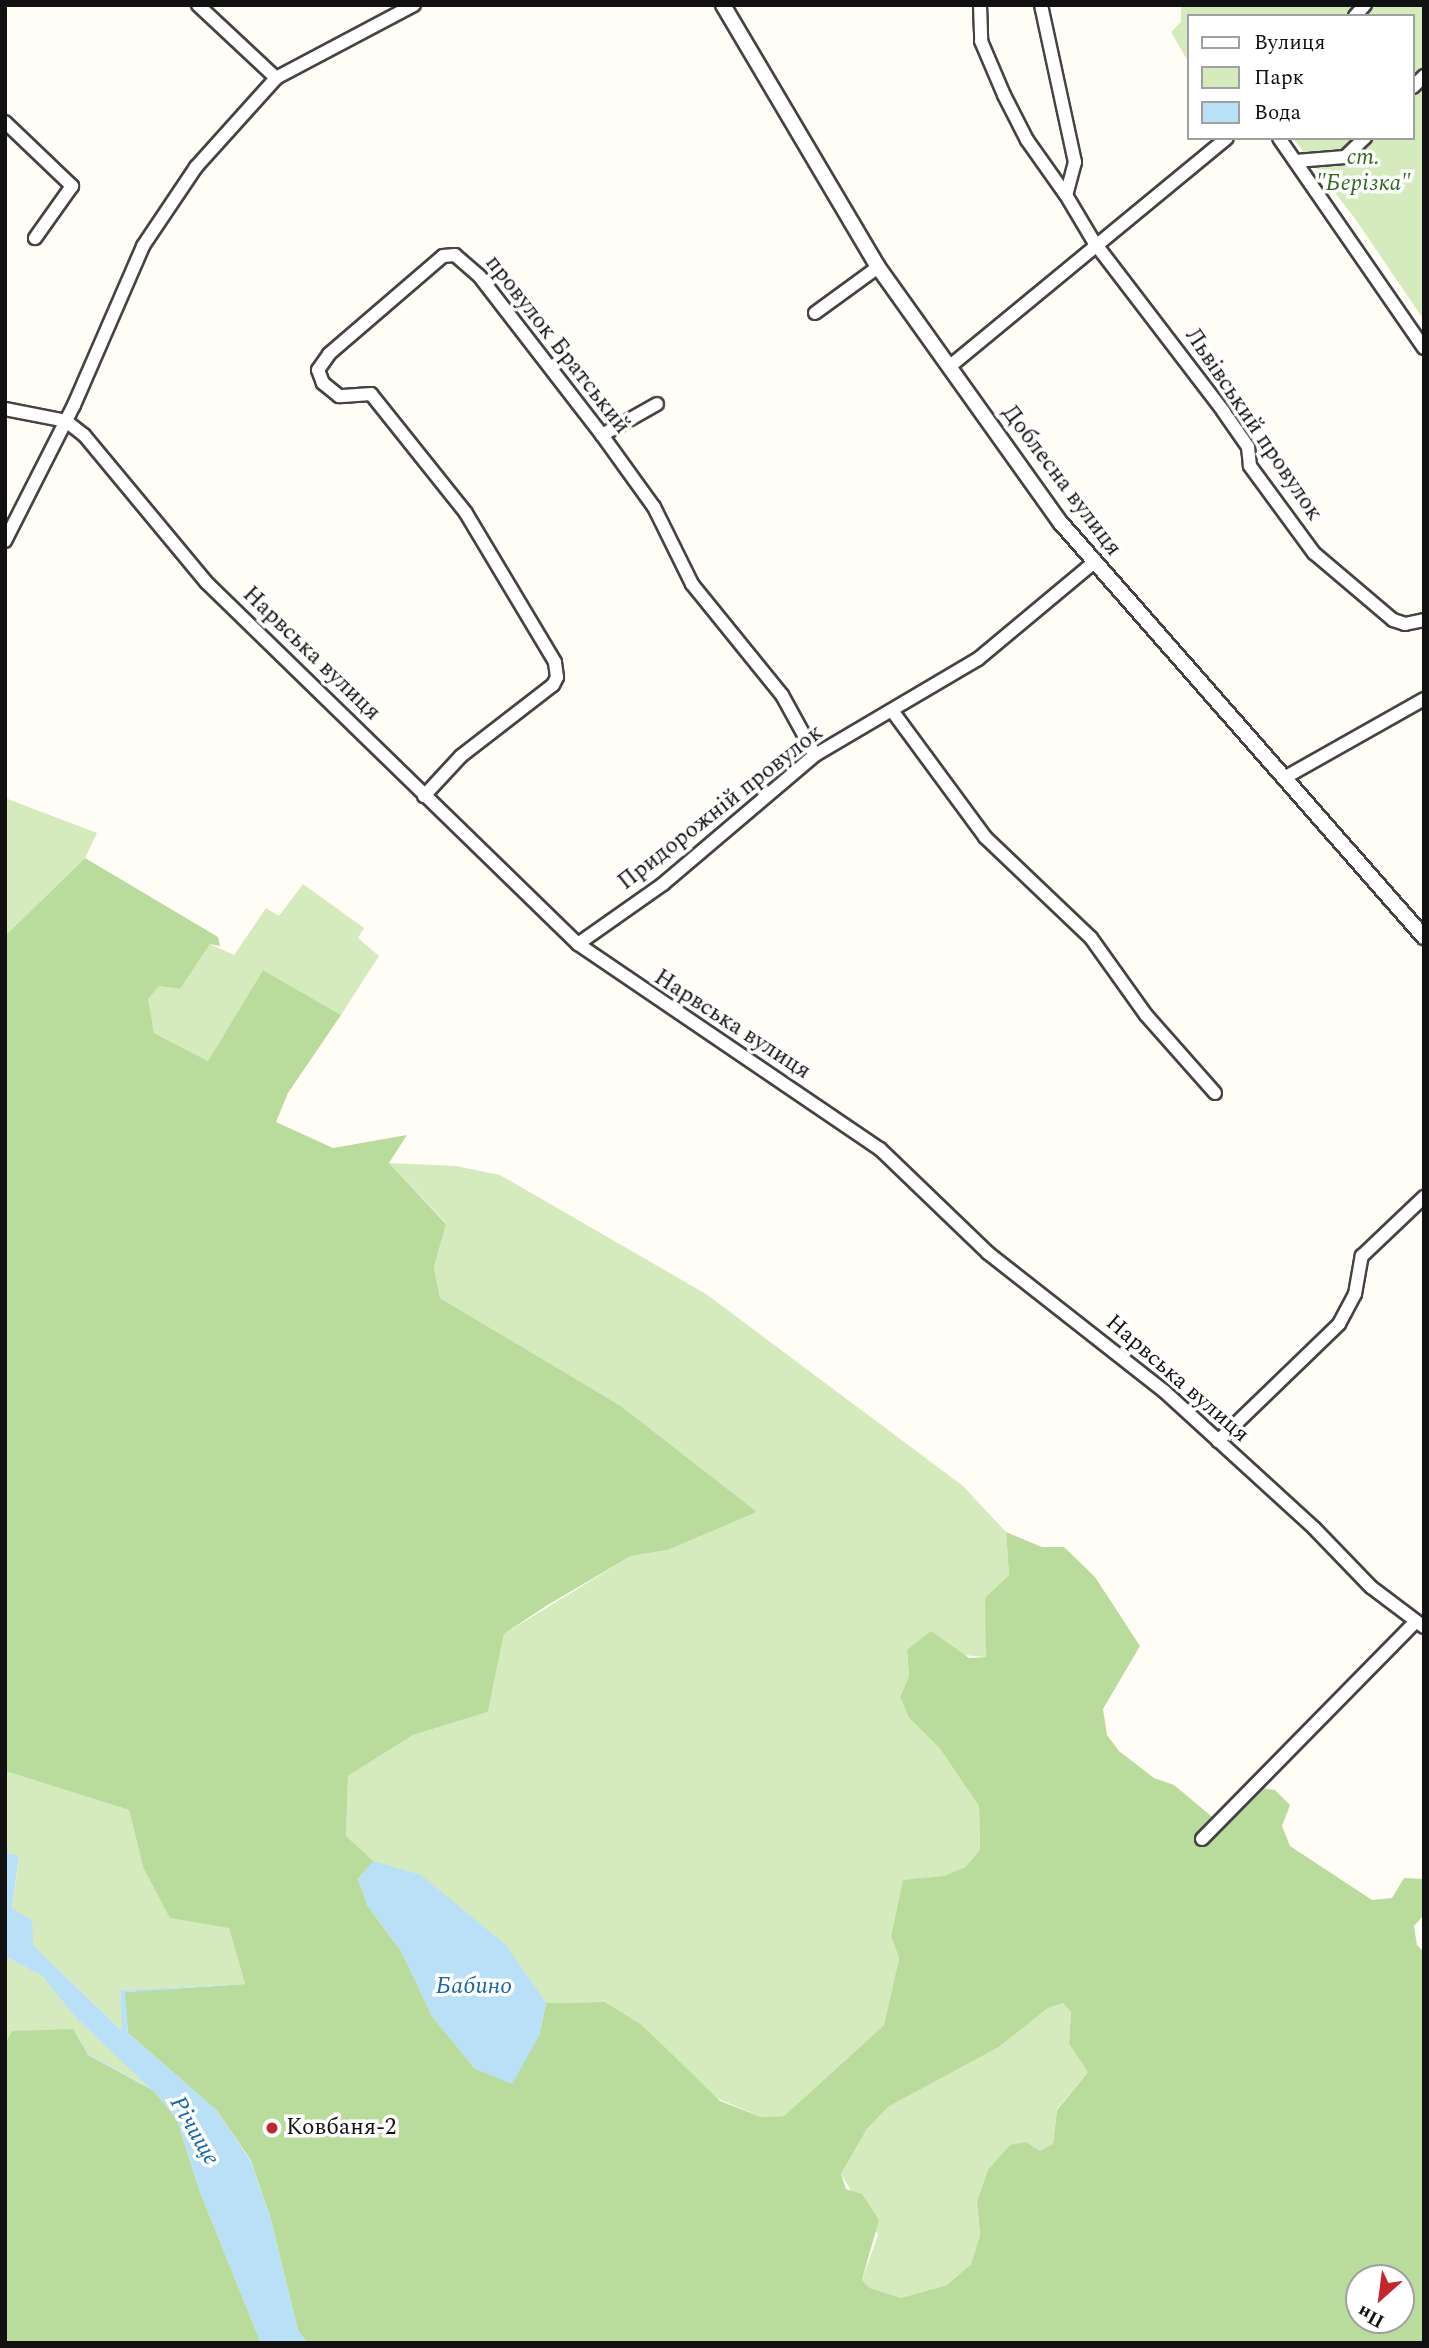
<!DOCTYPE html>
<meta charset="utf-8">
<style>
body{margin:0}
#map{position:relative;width:1429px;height:2348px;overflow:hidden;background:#fffdf5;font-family:Spectral,serif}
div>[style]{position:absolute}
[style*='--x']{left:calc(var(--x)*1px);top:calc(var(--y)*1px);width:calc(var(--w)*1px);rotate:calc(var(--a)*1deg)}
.green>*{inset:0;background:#d5ebbd}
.forest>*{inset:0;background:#b9dc9c}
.water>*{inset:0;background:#b9e0f7}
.roads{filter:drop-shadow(2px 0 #444) drop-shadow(-2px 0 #444) drop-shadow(0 2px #444) drop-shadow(0 -2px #444)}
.minor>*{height:12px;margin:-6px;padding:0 6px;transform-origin:6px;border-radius:6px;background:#fff}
.tertiary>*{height:14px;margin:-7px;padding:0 7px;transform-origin:7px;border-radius:7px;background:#fff}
.dots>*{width:19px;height:19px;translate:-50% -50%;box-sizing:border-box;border:4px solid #fff;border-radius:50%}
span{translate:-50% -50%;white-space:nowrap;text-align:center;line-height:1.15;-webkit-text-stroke:7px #fff;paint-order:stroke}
.park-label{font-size:23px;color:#2f6b1f;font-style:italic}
.street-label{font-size:23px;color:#111}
.poi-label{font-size:23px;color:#111}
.left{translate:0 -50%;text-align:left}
.water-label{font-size:24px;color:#1768a6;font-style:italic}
.frame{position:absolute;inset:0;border:7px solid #111;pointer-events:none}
.legend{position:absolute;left:1187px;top:14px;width:228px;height:126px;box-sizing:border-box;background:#fff;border:2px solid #a0a0a0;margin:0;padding:9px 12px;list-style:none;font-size:21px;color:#111}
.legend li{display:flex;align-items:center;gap:14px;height:35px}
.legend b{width:35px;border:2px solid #a0a0a0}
.north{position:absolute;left:1345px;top:2264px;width:70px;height:70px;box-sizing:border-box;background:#fff;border:2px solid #a0a0a0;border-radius:50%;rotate:208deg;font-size:19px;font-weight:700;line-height:28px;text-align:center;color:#111}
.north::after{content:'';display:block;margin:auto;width:24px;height:32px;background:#c4262e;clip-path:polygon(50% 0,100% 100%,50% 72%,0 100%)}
</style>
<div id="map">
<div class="green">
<div style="clip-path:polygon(1181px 5px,1357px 5px,1347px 16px,1189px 16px,1189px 63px,1171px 32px,1181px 22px)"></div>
<div style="clip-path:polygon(1375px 5px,1424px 5px,1424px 320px,1356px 220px,1293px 138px,1413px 138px,1413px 16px,1366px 16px)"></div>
<div style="clip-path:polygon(5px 798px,97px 833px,85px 858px,5px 936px)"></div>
<div style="clip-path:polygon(303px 884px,364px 928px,358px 938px,379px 956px,341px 1015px,263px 970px,208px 1061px,154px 1033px,147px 999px,159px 986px,180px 989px,210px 944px,234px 955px,266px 908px,279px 916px)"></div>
<div style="clip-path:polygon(389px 1163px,456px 1166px,500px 1175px,706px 1294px,963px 1486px,1006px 1532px,1009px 1575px,986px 1657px,907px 1650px,909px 1676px,900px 1697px,909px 1718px,940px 1749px,979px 1806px,980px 1850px,965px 1867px,944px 1876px,903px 1881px,891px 1936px,899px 1958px,884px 2025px,784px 2116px,761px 2117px,716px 2098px,642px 2025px,605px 2002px,546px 2003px,512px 2084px,475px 2069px,432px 2016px,346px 1836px,348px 1776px,413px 1735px,488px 1712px,504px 1634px,631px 1556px,668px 1550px,757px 1512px,621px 1406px,440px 1298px,434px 1267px,446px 1223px)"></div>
<div style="clip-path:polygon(5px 1771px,129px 1810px,143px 1867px,229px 1928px,245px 1984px,120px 1990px,123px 2032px,33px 1945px,12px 1909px,19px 1857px,5px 1852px)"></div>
<div style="clip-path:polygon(6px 1956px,42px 1976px,74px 2016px,154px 2090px,88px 2054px,12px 2031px,5px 2044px)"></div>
<div style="clip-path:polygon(1063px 2002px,1071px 2012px,1069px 2044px,1088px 2072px,1057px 2109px,1053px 2144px,977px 2202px,980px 2235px,971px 2264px,947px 2285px,901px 2298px,870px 2288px,862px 2280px,878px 2235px,841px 2174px,867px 2129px,888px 2107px,999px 2047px,1048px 2008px)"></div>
</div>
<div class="forest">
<div style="clip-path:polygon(evenodd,85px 858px,218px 937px,220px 946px,210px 944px,180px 989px,159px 986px,148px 999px,154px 1033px,208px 1061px,263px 970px,341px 1015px,288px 1093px,276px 1122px,333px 1148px,407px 1135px,389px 1163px,446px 1224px,434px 1267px,440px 1298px,621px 1406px,757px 1512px,668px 1550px,631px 1556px,546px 1606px,504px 1634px,488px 1712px,413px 1735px,348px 1776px,346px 1836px,373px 1861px,358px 1879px,368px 1906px,401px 1951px,432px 2016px,475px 2069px,539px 2036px,546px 2003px,605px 2002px,642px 2025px,720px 2101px,761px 2117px,784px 2116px,884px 2025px,899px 1958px,891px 1936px,903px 1880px,944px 1876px,965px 1867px,980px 1850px,979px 1806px,940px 1749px,909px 1718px,900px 1697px,909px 1676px,907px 1650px,931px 1631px,969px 1658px,986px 1657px,985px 1598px,1009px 1575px,1006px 1532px,1042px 1547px,1064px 1547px,1095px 1577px,1140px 1646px,1103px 1709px,1107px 1735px,1119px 1751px,1154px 1778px,1174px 1785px,1216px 1820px,1253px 1787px,1275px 1790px,1290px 1805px,1282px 1826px,1290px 1846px,1372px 1900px,1392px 1898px,1404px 1878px,1424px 1879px,1424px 1915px,1414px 1926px,1417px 1945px,1424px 1952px,1424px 2343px,308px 2343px,298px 2331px,270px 2216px,250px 2159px,217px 2111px,128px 2033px,124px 1992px,245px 1984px,229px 1928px,170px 1918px,143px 1867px,129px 1810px,5px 1771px,5px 936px,85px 858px,1063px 2003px,1071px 2012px,1069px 2044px,1088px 2072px,1057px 2110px,1053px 2144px,1040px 2151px,1026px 2142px,1010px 2145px,988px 2170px,977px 2202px,980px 2235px,971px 2264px,947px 2285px,901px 2298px,870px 2288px,862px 2280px,879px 2220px,862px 2194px,846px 2189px,841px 2174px,867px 2129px,888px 2107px,999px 2047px,1048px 2008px,1063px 2003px,85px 858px,1359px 2278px,1401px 2278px,1401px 2320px,1359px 2320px,1359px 2278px)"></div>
<div style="clip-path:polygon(73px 2029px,88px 2055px,154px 2091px,177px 2119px,199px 2189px,261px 2343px,5px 2343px,5px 2044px,12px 2031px)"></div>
</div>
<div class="water">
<div style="clip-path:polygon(5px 1852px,19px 1856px,12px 1908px,32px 1920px,33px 1945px,122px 2031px,120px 1990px,245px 1984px,229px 1928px,245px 1984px,125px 1992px,128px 2033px,217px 2111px,250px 2160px,270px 2216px,298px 2331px,308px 2343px,261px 2343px,199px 2189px,177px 2119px,154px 2091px,88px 2055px,73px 2029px,12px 2031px,5px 2044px,12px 2031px,73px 2029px,88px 2054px,150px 2088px,74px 2016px,42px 1976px,5px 1956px)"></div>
<div style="clip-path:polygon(373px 1861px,421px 1875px,506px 1945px,546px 2003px,539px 2036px,512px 2084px,475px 2069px,432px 2016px,401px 1951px,368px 1906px,358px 1879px)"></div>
</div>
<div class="roads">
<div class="minor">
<div style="--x:198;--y:5;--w:107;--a:43.1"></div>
<div style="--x:980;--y:5;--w:36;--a:88"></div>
<div style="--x:981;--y:41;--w:59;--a:66.9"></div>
<div style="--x:1004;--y:95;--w:51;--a:62.9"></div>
<div style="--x:1027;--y:140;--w:67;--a:54.7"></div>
<div style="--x:1041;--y:5;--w:161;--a:77.8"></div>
<div style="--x:1075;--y:162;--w:34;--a:105"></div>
<div style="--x:1066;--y:195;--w:55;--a:59.2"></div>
<div style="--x:1094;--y:242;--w:213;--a:52.6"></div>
<div style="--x:1223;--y:411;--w:44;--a:55.2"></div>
<div style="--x:1248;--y:447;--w:19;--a:84"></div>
<div style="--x:1250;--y:466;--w:108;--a:53.7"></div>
<div style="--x:1314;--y:553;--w:104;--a:40.3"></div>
<div style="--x:1393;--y:620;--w:13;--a:18"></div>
<div style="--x:1405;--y:624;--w:19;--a:-12"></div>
<div style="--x:1355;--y:16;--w:15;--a:-48"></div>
<div style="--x:1413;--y:87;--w:16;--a:-45"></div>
<div style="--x:5;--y:122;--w:93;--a:43.7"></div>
<div style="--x:72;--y:186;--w:64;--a:125.4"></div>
<div style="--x:1279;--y:138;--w:255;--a:55.4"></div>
<div style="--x:1296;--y:161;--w:49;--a:-4.7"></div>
<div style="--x:1345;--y:157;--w:28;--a:-44"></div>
<div style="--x:815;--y:313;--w:78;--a:-36.1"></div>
<div style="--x:949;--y:367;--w:360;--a:-39.5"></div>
<div style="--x:5;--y:409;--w:62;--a:11.1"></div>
<div style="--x:66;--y:421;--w:23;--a:38"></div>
<div style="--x:84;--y:435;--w:191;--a:50.3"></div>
<div style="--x:206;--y:582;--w:519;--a:44.22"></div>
<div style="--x:578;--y:944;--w:365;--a:34.2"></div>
<div style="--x:880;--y:1149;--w:150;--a:43.9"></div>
<div style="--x:988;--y:1253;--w:224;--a:38.1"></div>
<div style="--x:1164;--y:1391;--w:203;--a:42.4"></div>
<div style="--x:1314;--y:1528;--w:82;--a:46"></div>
<div style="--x:1371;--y:1587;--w:66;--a:37"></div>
<div style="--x:602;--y:435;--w:63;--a:-29.4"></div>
<div style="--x:5;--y:541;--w:153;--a:-63.1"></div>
<div style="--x:74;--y:405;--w:173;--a:-66.5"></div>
<div style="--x:143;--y:246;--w:95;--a:-56.1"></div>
<div style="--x:196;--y:167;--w:120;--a:-48"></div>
<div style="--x:276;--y:78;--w:156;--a:-27.9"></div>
<div style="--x:893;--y:712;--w:155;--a:53.6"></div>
<div style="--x:985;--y:837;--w:146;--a:43.6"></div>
<div style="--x:1091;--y:938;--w:95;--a:54.5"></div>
<div style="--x:1146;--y:1015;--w:104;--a:48.5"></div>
<div style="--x:1284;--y:778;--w:161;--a:-29.4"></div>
<div style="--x:424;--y:796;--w:54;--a:-47.2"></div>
<div style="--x:461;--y:756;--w:116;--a:-37.7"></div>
<div style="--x:553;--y:685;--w:9;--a:-63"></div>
<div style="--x:557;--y:677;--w:15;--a:-98"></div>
<div style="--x:555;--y:662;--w:174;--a:-120.9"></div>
<div style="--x:466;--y:513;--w:152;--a:-128.6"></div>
<div style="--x:371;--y:394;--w:32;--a:176"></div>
<div style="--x:339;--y:396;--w:21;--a:-141"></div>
<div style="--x:323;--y:383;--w:14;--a:-111"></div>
<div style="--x:318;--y:370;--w:19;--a:-55"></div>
<div style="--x:329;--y:354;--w:150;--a:-40.7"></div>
<div style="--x:443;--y:256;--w:12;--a:-5"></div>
<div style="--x:455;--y:255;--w:33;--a:41"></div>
<div style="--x:480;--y:277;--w:200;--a:52.3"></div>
<div style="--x:602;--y:435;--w:89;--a:54.2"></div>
<div style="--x:654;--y:507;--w:86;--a:63.7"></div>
<div style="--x:692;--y:584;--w:143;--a:51"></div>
<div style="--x:782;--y:695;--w:68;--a:61.2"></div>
<div style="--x:578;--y:944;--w:104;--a:-35.2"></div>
<div style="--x:663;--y:884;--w:199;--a:-40.3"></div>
<div style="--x:815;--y:755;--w:189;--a:-30.5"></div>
<div style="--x:978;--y:659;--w:148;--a:-39.8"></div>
<div style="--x:1218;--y:1441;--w:168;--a:-44"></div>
<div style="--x:1339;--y:1324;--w:34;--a:-62"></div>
<div style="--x:1355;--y:1294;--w:39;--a:-80"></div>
<div style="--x:1362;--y:1256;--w:86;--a:-43.6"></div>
<div style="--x:1202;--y:1839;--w:304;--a:-45.5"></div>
</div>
<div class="tertiary">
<div style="--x:723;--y:5;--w:304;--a:59.4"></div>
<div style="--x:878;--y:267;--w:313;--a:54.5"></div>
<div style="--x:1060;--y:522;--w:552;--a:48.75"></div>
</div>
</div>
<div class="dots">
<div style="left:272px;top:2128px;background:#c4262e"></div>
</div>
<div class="park-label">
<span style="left:1363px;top:171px">ст.<br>"Берізка"</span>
</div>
<div class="street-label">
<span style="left:557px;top:345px;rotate:52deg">провулок Братський</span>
<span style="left:1253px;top:425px;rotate:56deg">Львівський провулок</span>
<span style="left:1061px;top:481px;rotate:53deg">Доблесна вулиця</span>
<span style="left:311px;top:654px;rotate:44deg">Нарвська вулиця</span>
<span style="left:721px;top:808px;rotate:-38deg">Придорожній провулок</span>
<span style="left:732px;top:1025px;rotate:33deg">Нарвська вулиця</span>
<span style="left:1177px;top:1379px;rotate:41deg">Нарвська вулиця</span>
</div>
<div class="poi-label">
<span class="left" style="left:286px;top:2128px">Ковбаня-2</span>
</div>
<div class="water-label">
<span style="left:474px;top:1987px">Бабино</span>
<span style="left:194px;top:2131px;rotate:60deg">Річище</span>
</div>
<div class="frame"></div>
<ul class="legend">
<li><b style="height:9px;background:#fff"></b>Вулиця</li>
<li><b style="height:19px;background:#d5ebbd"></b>Парк</li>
<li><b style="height:19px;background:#b9e0f7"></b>Вода</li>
</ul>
<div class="north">Пн</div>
</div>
